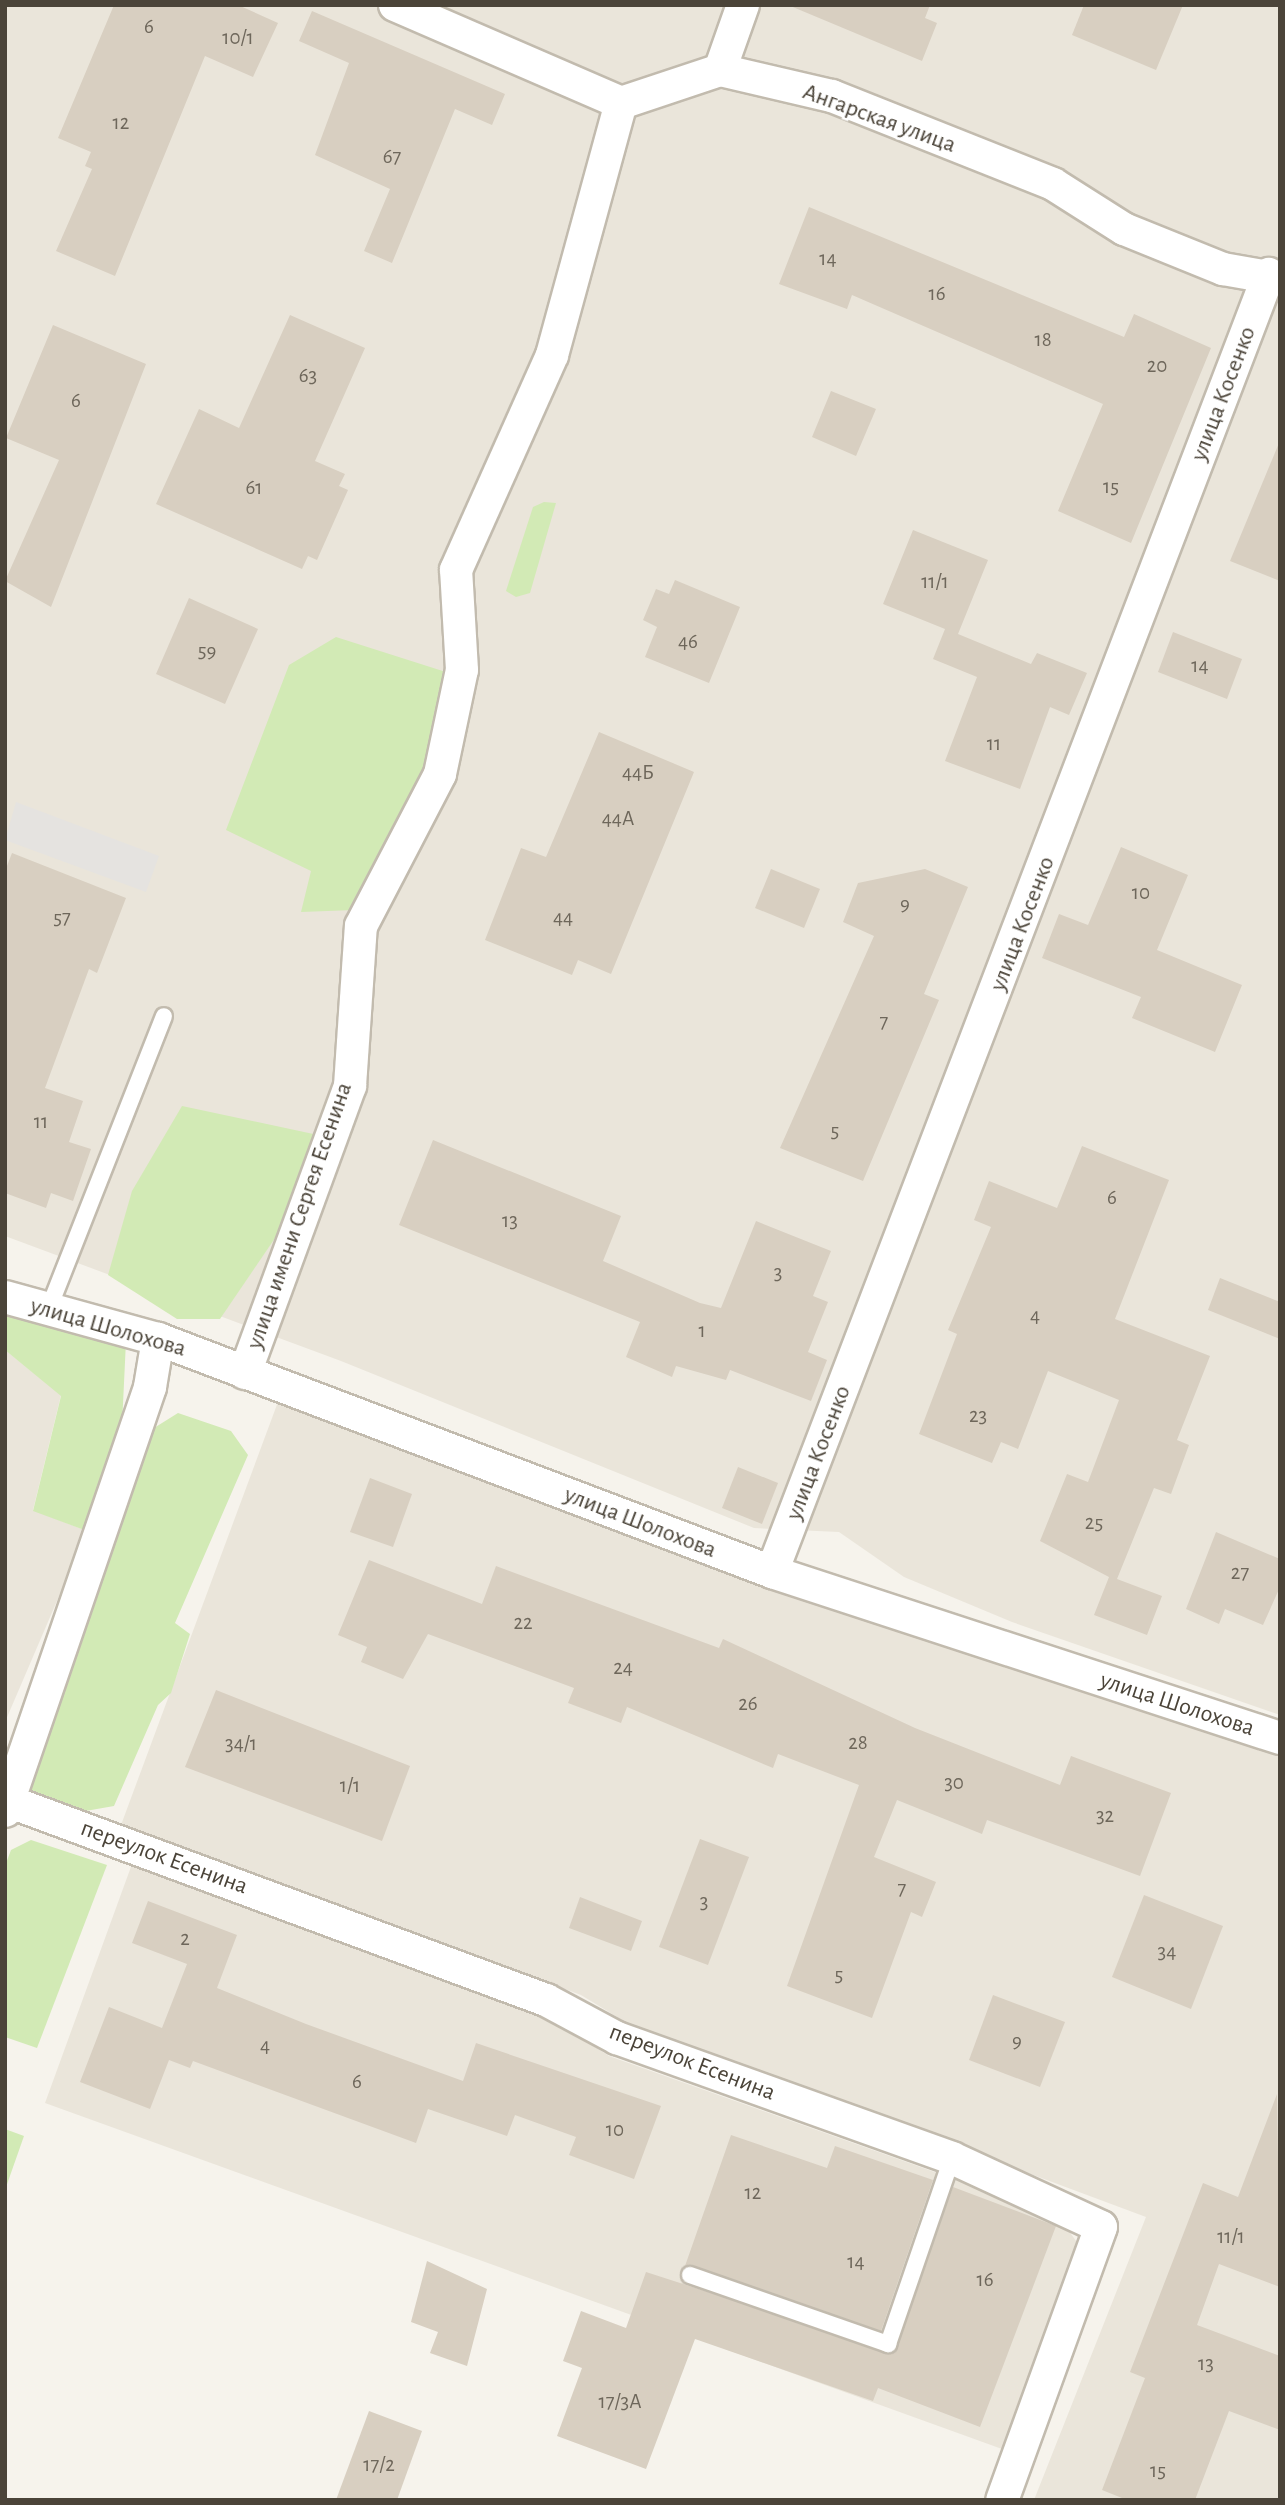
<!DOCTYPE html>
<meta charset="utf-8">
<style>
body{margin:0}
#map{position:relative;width:1285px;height:2505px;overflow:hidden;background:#f6f3ec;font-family:"Alegreya Sans",sans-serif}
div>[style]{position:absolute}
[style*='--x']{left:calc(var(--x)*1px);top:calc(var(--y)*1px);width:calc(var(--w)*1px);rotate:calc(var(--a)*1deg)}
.residential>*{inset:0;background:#eae5da}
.green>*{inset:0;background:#d2eab5}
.parking>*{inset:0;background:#e5e3e0}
.building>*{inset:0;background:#d8cfc1}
.roads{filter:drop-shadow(2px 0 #c2bbae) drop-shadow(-2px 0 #c2bbae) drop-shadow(0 2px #c2bbae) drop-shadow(0 -2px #c2bbae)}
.service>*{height:16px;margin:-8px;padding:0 8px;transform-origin:8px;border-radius:8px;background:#fff}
.minor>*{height:32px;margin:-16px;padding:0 16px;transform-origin:16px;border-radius:16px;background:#fff}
span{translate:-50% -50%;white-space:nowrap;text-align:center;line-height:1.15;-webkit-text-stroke:5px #fff;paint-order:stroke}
.number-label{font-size:21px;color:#6e675b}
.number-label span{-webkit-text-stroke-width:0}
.street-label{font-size:24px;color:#4b4439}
.frame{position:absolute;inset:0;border:7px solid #4b4439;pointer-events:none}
</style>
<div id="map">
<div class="residential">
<div style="clip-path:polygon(5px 5px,1280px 5px,1280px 1715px,1012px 1622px,904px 1577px,839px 1532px,754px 1528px,341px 1361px,5px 1236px)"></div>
<div style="clip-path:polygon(5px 1350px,61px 1395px,33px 1510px,87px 1531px,5px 1722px)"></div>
<div style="clip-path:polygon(285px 1383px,1280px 1755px,1280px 2500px,1034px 2500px,1146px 2217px,627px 2023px,581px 1995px,121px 1825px)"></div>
<div style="clip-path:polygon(132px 1864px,535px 2009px,609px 2056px,1058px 2216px,1079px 2245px,1002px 2449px,45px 2103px)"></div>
</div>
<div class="green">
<div style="clip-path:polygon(544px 502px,556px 503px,530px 593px,516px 597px,506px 591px,533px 507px)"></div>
<div style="clip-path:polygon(336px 637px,449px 673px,429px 781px,354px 910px,301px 912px,311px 871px,226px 830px,289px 665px)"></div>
<div style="clip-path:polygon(182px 1106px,318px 1135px,288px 1219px,220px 1319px,177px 1319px,108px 1275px,132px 1191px)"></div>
<div style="clip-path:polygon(5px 1290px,126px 1341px,122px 1425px,87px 1531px,33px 1511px,61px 1396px,5px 1350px)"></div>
<div style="clip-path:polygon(178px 1413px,231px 1431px,248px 1455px,175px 1623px,190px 1634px,171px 1693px,158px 1705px,114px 1806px,57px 1816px,18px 1796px,146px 1433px)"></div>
<div style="clip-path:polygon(31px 1840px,107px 1865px,37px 2048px,5px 2037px,5px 1866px,11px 1850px)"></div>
<div style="clip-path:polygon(5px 2129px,24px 2136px,5px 2190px)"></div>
</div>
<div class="parking">
<div style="clip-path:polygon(16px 802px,159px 856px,146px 892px,5px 840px)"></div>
</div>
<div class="building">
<div style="clip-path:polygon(114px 5px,238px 5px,278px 23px,253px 77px,205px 56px,115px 276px,56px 251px,92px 169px,85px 166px,91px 152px,58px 138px)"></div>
<div style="clip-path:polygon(788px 5px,930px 5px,925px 18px,937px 23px,922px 61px)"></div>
<div style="clip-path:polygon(1084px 5px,1183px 5px,1156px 70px,1072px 35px)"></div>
<div style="clip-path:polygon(312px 11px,505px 94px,492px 125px,455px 109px,392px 263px,364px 251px,390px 189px,315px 155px,349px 63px,299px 41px)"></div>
<div style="clip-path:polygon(809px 207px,1124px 337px,1134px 314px,1211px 348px,1131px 543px,1058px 511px,1103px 404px,852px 295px,847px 309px,779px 284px)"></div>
<div style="clip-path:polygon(290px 315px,365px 348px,315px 461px,345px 474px,339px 486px,348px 490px,317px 560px,308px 556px,302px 569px,156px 504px,199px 409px,239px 428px)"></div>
<div style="clip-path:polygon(53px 325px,146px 364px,51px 607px,5px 581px,59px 460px,6px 438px)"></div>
<div style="clip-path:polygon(831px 391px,876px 409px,856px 456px,812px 437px)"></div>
<div style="clip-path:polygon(1279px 443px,1280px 443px,1280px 581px,1230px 561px)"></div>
<div style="clip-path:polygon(913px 530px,988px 560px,958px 634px,1031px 664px,1037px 653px,1087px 673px,1069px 715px,1050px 707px,1020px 789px,945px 761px,977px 677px,933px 659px,945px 629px,883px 604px)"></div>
<div style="clip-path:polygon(675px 580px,740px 607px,709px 683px,645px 657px,657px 627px,643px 620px,656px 589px,669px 594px)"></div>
<div style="clip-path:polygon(189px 598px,258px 629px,225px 704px,156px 674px)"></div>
<div style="clip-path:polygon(1173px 632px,1242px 659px,1227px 699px,1158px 672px)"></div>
<div style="clip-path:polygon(599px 732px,694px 772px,611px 974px,578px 960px,572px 975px,485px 940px,521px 848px,546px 857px)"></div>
<div style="clip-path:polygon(1121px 847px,1188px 875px,1157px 950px,1242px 985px,1215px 1052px,1132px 1018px,1141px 997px,1042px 958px,1059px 914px,1088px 925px)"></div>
<div style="clip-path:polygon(12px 853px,126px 898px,97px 973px,89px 969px,45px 1088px,83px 1101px,69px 1142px,91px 1149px,73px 1201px,51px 1193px,46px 1208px,5px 1193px,5px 871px)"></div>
<div style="clip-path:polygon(771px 869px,820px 889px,804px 928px,755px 908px)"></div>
<div style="clip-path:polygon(925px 869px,968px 887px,924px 994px,939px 1000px,863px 1181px,780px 1148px,874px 936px,843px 922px,858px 883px)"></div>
<div style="clip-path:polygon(433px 1140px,621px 1216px,603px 1261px,700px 1303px,721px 1308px,756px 1221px,831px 1251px,813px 1296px,828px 1302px,808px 1352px,827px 1360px,811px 1401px,730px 1370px,726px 1380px,676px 1366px,672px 1377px,626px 1357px,640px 1322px,399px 1225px)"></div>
<div style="clip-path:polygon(1082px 1146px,1169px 1180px,1115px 1319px,1210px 1356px,1177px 1440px,1189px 1445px,1171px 1494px,1154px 1488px,1117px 1579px,1162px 1596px,1147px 1635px,1094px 1615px,1109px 1577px,1040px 1541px,1067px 1474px,1088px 1482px,1119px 1400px,1048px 1371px,1018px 1449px,1001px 1442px,992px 1463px,919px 1434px,957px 1334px,948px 1330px,991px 1227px,974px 1220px,989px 1181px,1057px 1208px)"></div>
<div style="clip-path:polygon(1220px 1278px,1280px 1302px,1280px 1339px,1208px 1310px)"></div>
<div style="clip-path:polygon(738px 1467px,778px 1483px,762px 1524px,722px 1508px)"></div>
<div style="clip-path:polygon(370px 1478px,412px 1494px,393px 1547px,350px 1532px)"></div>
<div style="clip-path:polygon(1216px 1532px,1280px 1559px,1280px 1587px,1263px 1625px,1225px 1609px,1219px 1624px,1186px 1609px)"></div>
<div style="clip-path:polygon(369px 1560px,482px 1604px,496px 1566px,719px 1648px,723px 1639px,915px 1728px,1060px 1785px,1071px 1756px,1171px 1793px,1140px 1876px,987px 1820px,982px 1834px,897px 1800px,874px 1857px,936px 1882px,922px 1917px,911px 1912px,872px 2018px,787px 1986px,859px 1785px,778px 1754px,773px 1768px,627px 1707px,621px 1723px,568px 1703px,574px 1688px,428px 1634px,403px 1679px,361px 1662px,367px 1647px,338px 1635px)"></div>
<div style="clip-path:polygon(216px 1690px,410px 1766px,382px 1841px,185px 1767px)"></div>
<div style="clip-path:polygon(700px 1839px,749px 1857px,708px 1965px,659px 1947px)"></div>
<div style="clip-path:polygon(1144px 1895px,1223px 1926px,1191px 2009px,1112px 1977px)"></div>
<div style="clip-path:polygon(580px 1897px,642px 1921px,631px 1951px,569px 1928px)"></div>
<div style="clip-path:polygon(148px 1901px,237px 1935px,217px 1988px,306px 2024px,463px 2081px,476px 2043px,661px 2106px,634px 2179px,569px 2155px,576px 2137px,515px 2115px,507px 2136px,428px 2109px,416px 2143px,193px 2061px,190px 2068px,169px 2060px,150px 2109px,80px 2082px,109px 2007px,162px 2028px,187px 1964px,132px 1943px)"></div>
<div style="clip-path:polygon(993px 1995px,1065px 2022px,1040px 2087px,969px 2060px)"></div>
<div style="clip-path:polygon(1277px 2094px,1280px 2287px,1219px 2264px,1197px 2325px,1280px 2356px,1280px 2430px,1229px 2411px,1195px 2500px,1127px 2500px,1102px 2490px,1145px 2378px,1130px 2372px,1203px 2183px,1238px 2197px)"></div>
<div style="clip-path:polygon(731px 2135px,827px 2168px,835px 2146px,933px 2180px,881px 2331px,685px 2266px)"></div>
<div style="clip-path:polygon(953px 2187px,1056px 2226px,980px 2427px,878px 2388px,873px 2401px,695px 2339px,646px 2469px,557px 2436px,582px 2368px,563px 2361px,581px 2311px,626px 2328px,646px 2272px,894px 2352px)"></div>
<div style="clip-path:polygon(427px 2261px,487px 2289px,467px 2366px,430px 2353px,438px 2332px,411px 2322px)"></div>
<div style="clip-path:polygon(369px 2411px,422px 2431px,397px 2500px,336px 2500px)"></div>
</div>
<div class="roads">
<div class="service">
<div style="--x:47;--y:1313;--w:319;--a:-68.5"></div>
<div style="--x:690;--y:2275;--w:210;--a:19.2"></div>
<div style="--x:888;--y:2344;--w:197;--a:-71"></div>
</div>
<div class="minor">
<div style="--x:395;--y:5;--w:246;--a:23.4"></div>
<div style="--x:621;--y:103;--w:104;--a:-18.4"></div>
<div style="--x:720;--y:70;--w:115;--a:13.1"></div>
<div style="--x:832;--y:96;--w:238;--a:21.7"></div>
<div style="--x:1053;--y:184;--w:84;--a:32.4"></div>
<div style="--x:1124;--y:229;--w:107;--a:22"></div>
<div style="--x:1223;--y:269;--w:58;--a:10"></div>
<div style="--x:720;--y:70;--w:69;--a:-70.5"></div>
<div style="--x:5;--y:1297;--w:159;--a:15.4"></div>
<div style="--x:158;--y:1339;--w:657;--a:20.78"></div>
<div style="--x:772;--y:1572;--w:534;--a:18.1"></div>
<div style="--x:245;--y:1373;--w:306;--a:-69.9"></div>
<div style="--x:350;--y:1086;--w:160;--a:-86.1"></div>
<div style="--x:361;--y:926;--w:171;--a:-62.5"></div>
<div style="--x:440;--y:774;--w:106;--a:-78.1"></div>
<div style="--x:462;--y:670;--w:100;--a:-93.4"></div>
<div style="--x:456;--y:570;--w:235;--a:-65.9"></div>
<div style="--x:552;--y:355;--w:261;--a:-74.7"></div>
<div style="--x:772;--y:1572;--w:1390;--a:-69.05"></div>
<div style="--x:5;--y:1800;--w:577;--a:20.29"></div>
<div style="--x:546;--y:2000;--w:81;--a:28.2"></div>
<div style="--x:617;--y:2038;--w:356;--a:19.7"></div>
<div style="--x:952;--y:2158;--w:164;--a:24.8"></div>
<div style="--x:1101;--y:2227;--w:290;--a:109.9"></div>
<div style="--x:5;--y:1811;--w:448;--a:-71.1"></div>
<div style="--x:150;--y:1387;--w:49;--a:-80.5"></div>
</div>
</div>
<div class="number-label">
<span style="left:149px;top:27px">6</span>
<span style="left:238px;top:38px">10/1</span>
<span style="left:121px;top:123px">12</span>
<span style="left:392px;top:157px">67</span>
<span style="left:828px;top:259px">14</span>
<span style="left:937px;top:294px">16</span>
<span style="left:1043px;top:340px">18</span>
<span style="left:1157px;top:366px">20</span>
<span style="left:308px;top:376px">63</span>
<span style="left:76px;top:401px">6</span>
<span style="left:1111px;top:487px">15</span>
<span style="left:254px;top:488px">61</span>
<span style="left:935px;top:582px">11/1</span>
<span style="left:688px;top:642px">46</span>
<span style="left:207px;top:651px">59</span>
<span style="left:1200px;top:666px">14</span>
<span style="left:994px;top:744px">11</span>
<span style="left:638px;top:773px">44Б</span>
<span style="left:618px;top:819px">44А</span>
<span style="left:1141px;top:893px">10</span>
<span style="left:905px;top:904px">9</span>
<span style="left:62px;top:918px">57</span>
<span style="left:563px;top:918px">44</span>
<span style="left:884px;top:1022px">7</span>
<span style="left:41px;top:1122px">11</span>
<span style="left:835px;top:1131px">5</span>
<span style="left:1112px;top:1198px">6</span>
<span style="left:510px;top:1221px">13</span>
<span style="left:778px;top:1273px">3</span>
<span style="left:1035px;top:1316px">4</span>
<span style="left:702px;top:1331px">1</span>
<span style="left:978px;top:1416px">23</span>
<span style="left:1094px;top:1523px">25</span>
<span style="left:1240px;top:1573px">27</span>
<span style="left:523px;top:1623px">22</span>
<span style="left:623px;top:1668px">24</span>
<span style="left:748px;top:1704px">26</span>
<span style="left:858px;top:1743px">28</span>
<span style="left:241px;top:1744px">34/1</span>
<span style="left:954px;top:1783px">30</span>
<span style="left:350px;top:1786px">1/1</span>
<span style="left:1105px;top:1816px">32</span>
<span style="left:902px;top:1889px">7</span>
<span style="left:704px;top:1902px">3</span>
<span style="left:185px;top:1939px">2</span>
<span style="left:1167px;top:1952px">34</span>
<span style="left:839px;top:1975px">5</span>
<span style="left:1017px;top:2041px">9</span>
<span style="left:265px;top:2046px">4</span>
<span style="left:357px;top:2082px">6</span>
<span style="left:615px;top:2130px">10</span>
<span style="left:753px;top:2193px">12</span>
<span style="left:1231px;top:2237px">11/1</span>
<span style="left:856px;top:2262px">14</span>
<span style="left:985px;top:2280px">16</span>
<span style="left:1206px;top:2364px">13</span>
<span style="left:620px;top:2402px">17/3А</span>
<span style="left:379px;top:2465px">17/2</span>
<span style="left:1158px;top:2471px">15</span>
</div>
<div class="street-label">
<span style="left:879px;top:119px;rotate:20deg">Ангарская улица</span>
<span style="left:1224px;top:394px;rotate:-69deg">улица Косенко</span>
<span style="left:1023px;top:924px;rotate:-69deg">улица Косенко</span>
<span style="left:300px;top:1216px;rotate:-71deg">улица имени Сергея Есенина</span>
<span style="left:108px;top:1328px;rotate:16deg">улица Шолохова</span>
<span style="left:819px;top:1453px;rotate:-69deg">улица Косенко</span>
<span style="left:640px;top:1523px;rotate:21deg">улица Шолохова</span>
<span style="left:1177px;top:1705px;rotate:18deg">улица Шолохова</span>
<span style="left:164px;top:1858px;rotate:20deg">переулок Есенина</span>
<span style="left:692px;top:2063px;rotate:21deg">переулок Есенина</span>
</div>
<div class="frame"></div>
</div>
